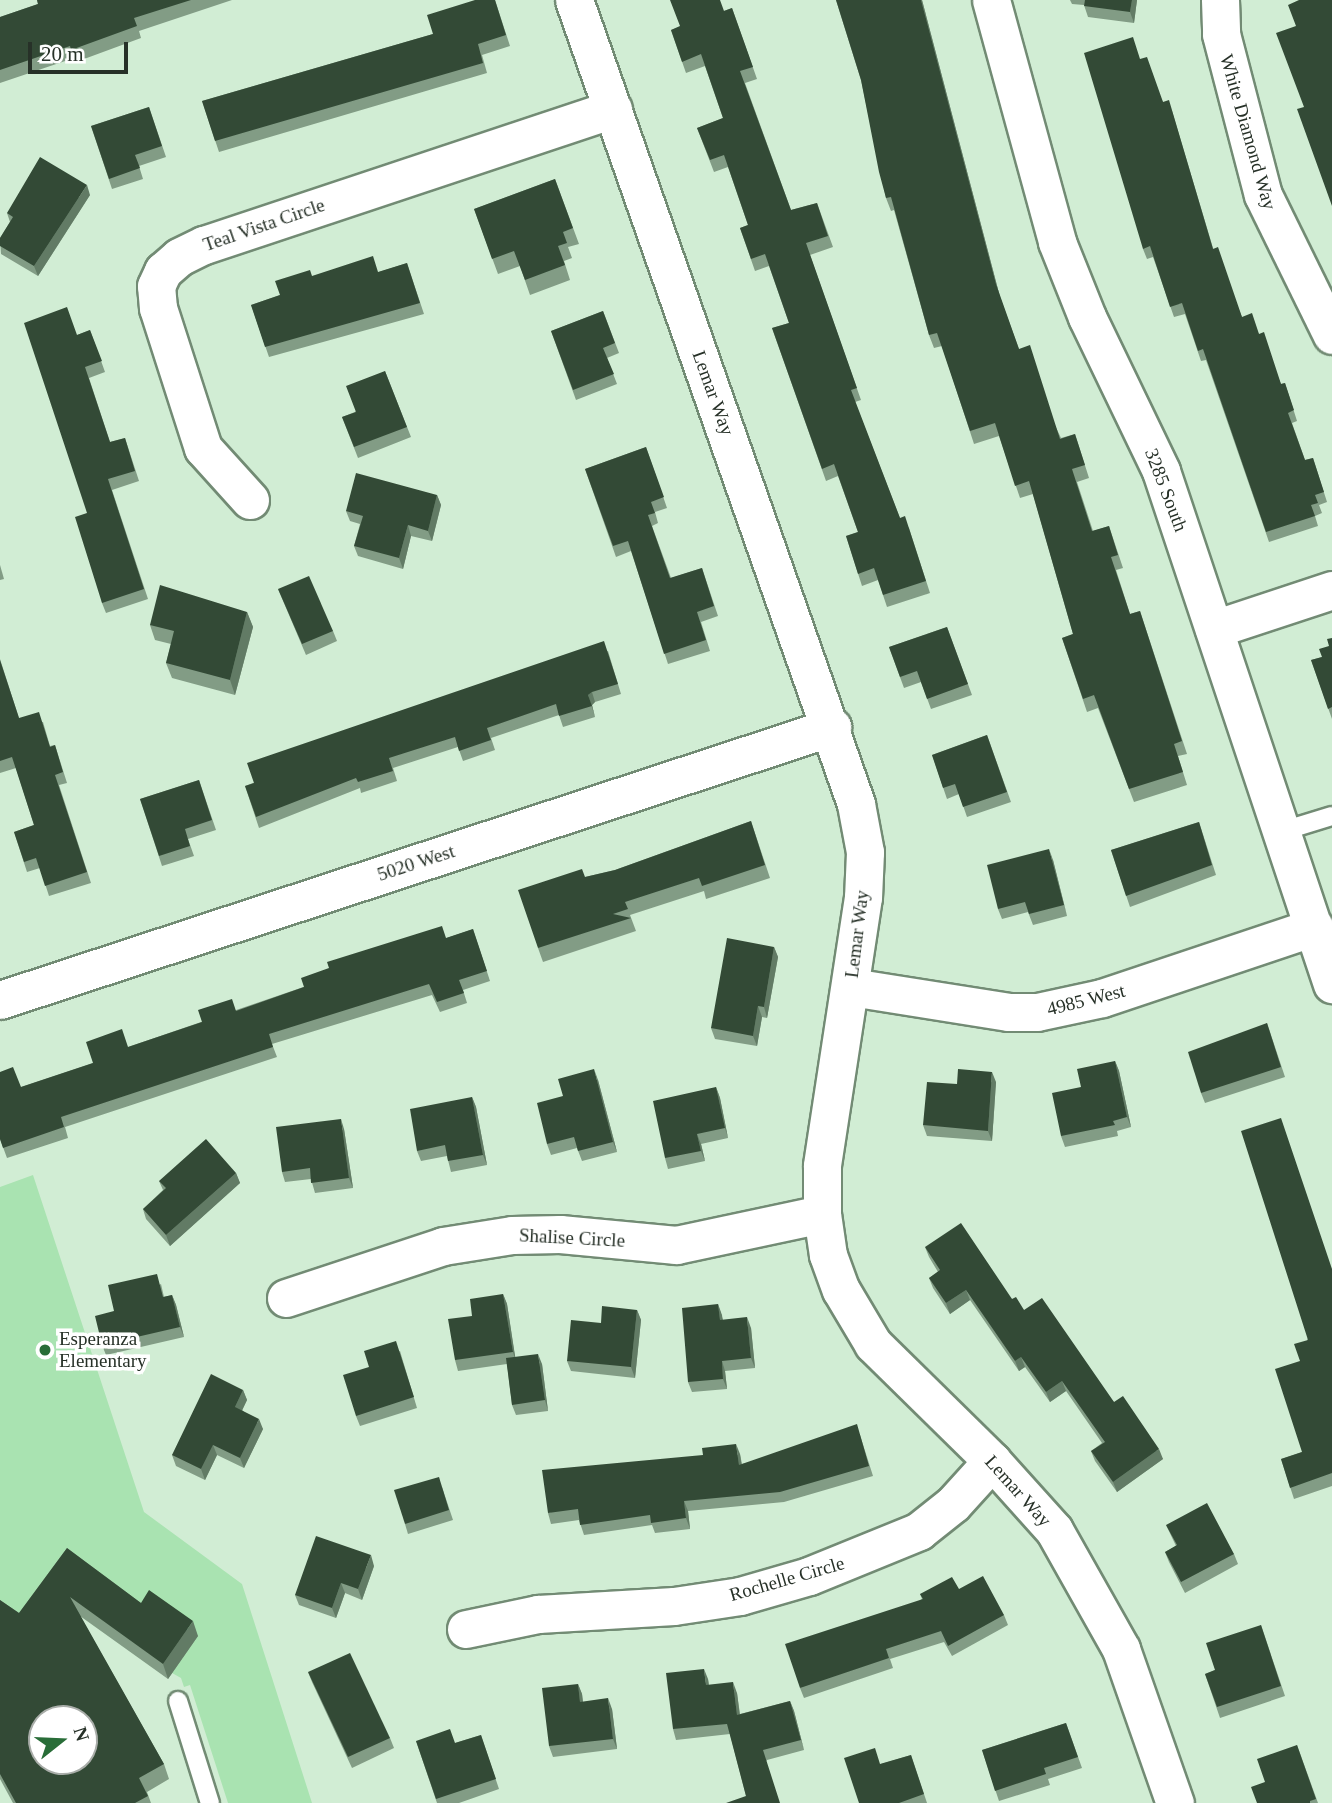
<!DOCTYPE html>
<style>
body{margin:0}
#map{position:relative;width:1332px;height:1803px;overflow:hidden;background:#d1edd4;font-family:Georgia,serif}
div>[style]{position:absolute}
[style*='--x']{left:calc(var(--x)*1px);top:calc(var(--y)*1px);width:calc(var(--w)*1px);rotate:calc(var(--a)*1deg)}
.green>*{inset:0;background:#a9e3b1}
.roads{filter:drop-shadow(2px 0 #728b74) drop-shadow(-2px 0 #728b74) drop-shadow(0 2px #728b74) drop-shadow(0 -2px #728b74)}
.service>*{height:18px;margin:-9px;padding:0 9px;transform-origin:9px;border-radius:9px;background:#fff}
.minor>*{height:37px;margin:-18.5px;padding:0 18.5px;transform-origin:18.5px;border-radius:18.5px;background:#fff}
.wall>*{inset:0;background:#829c85}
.shaded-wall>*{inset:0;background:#627b65}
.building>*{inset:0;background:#334a36}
.dots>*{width:19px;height:19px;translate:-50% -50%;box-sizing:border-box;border:4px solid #fff;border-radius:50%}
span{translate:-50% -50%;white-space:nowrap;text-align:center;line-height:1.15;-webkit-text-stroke:7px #fff;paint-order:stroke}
.street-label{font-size:19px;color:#273128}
.poi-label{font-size:19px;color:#273128}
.left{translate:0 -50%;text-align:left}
.north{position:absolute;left:28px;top:1705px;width:70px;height:70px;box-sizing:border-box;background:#fff;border:2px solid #a9ada9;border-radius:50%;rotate:72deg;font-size:19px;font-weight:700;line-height:28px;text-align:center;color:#273128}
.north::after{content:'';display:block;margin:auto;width:24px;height:32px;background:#296d38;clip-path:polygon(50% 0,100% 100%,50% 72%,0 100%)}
.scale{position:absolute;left:28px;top:42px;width:100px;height:32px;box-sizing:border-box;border:4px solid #273128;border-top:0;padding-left:9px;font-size:21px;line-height:24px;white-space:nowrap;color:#273128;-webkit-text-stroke:5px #fff;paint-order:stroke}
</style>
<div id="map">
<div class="green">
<div style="clip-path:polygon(33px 1175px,144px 1512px,242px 1584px,312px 1803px,228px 1803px,190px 1685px,184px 1687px,181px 1678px,172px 1673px,151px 1612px,72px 1555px,24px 1620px,0 1603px,0 1187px)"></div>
</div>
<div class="roads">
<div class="service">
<div style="--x:1283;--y:831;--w:51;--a:-17"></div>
<div style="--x:178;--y:1701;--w:107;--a:72.6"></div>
</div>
<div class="minor">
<div style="--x:574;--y:0;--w:852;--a:70.67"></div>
<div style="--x:856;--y:804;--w:49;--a:79.4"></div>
<div style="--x:865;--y:852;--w:45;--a:92.5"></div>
<div style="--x:863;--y:897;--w:272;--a:98.7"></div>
<div style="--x:822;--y:1166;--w:48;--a:90"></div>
<div style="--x:822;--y:1214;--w:41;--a:81.7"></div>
<div style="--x:828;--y:1255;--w:37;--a:70"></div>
<div style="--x:841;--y:1290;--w:63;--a:59.3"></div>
<div style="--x:873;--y:1344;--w:167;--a:44.5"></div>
<div style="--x:992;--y:1461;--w:93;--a:48.1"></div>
<div style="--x:1054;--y:1530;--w:137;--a:60.6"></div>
<div style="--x:1121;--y:1649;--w:163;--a:70.7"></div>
<div style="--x:991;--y:0;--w:251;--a:74.7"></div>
<div style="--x:1057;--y:242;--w:81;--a:68.2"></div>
<div style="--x:1087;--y:317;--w:171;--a:64.3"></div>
<div style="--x:1161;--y:471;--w:541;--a:71.57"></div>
<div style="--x:1220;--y:0;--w:34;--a:88"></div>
<div style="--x:1221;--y:34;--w:166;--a:75.4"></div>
<div style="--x:1263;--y:195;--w:156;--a:63.8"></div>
<div style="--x:250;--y:500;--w:70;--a:-132.1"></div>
<div style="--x:203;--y:448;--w:147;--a:-107.8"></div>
<div style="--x:158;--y:308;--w:22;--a:-95"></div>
<div style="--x:156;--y:286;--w:17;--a:-65"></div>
<div style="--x:163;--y:271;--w:21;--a:-41"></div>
<div style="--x:179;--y:257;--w:28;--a:-26"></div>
<div style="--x:204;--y:245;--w:431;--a:-18.4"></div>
<div style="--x:1214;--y:629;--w:124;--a:-18.3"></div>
<div style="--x:851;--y:987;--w:159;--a:9"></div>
<div style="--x:1008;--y:1012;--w:29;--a:0"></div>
<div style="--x:1037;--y:1012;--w:66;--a:-12.2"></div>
<div style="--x:1102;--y:998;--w:224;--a:-18.5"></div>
<div style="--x:0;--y:1000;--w:876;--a:-18.17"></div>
<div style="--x:286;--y:1298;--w:165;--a:-18.3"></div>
<div style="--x:443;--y:1246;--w:70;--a:-9.1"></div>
<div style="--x:512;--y:1235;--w:48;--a:-1.2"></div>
<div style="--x:560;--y:1234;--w:117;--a:5.4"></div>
<div style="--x:676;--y:1245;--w:149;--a:-12"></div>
<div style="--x:466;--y:1629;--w:74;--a:-11.8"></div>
<div style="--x:538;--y:1614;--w:136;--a:-3.4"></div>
<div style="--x:674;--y:1606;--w:67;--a:-8.6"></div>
<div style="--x:740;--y:1596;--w:72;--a:-16.2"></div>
<div style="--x:809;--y:1576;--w:119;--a:-22.2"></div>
<div style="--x:919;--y:1531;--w:43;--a:-38.5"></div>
<div style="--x:953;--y:1504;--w:58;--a:-47.8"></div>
</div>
</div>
<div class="wall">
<div style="clip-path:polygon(37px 0,232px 0,139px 31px,141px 38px,76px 62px,74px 58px,0 83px,0 17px,38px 4px)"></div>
<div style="clip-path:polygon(495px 0,510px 46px,482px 55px,487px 73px,219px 152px,202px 101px,433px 34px)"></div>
<div style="clip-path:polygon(836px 0,922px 0,1000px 297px,1019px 349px,1061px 438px,1075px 434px,1089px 478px,1077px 482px,1093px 531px,1109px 526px,1123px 568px,1116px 570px,1130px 614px,1140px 611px,1187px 754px,1178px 756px,1187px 785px,1134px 802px,1098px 708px,1087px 712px,1062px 638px,1073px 634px,1033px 494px,1020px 498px,999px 436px,974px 444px,942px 346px,934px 348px,929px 335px,894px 210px,891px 211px,886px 198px,861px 80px)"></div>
<div style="clip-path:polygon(1070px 0,1137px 0,1134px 23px,1088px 17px,1084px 5px,1072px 4px)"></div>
<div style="clip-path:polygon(732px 8px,757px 79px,745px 83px,791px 210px,817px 203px,833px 247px,810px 255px,861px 400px,855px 402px,900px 518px,909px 528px,930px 593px,887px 607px,878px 580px,862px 586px,846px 536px,858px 532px,838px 476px,826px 481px,772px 328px,789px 323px,769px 266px,755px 271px,740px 228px,748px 225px,728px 167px,714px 172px,697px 128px,723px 118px,705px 66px,686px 73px,671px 30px)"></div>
<div style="clip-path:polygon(1140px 59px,1163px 102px,1172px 111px,1213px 248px,1242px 317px,1259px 334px,1281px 384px,1285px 383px,1297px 421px,1292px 423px,1305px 460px,1313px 458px,1327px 502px,1319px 505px,1322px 513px,1315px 516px,1318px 526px,1269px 542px,1206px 360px,1201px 361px,1185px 314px,1174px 317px,1153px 257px,1147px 259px,1143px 249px)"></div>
<div style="clip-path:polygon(149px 107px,166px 157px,139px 166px,143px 179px,112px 189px,91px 126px)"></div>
<div style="clip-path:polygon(555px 179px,579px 244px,568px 247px,572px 258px,564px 261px,570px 280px,530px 295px,520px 266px,498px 274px,474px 209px)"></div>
<div style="clip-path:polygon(90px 195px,38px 276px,1px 254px,0 238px,10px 222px,7px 213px)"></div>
<div style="clip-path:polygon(407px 263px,424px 314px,269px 357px,251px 305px,280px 295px,312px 276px,379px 272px)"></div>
<div style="clip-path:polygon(603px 311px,619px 353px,607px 358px,617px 384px,576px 400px,551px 331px)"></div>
<div style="clip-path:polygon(90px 330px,105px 372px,89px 378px,110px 442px,125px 438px,139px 481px,112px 490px,148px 599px,106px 613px,102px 603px,87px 513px,77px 335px)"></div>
<div style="clip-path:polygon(385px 371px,411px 437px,358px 458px,342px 417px,355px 412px)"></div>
<div style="clip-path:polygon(646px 447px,667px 508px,655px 512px,658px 523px,652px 526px,671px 578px,702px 568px,718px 616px,701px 622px,710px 651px,668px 664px,631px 551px,616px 557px,585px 469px)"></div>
<div style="clip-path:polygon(437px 495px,441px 505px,432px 541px,411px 536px,403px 569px,358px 556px,354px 546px,360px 524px,350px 521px,346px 511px)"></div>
<div style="clip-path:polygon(0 565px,4px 579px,0 580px)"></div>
<div style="clip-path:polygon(278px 589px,333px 631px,337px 641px,306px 655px)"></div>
<div style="clip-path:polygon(247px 612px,253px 627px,235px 695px,172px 678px,166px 663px,171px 644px,155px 640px,150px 625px)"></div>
<div style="clip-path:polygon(947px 627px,972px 695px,931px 709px,921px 682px,904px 688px,889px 647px)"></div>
<div style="clip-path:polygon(1332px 638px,1332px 719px,1311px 660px,1322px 657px,1329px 646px)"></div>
<div style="clip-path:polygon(608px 651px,621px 694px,595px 702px,592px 705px,595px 717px,563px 727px,559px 715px,491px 738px,495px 750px,463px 761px,458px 747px,393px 768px,397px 781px,361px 793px,360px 788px,259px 828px,245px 786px)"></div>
<div style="clip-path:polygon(0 659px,19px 718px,43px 722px,50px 746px,55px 745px,67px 783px,59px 785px,91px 883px,49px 896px,40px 868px,27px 872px,14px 832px,34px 825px,16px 768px,0 773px)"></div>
<div style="clip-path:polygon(987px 735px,1011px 802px,967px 817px,959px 794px,947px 799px,932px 755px)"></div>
<div style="clip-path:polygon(199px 780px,216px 830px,188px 839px,194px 856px,162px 866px,140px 799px)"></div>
<div style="clip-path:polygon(751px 821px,770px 878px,706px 899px,704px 891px,630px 915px,636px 931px,543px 962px,538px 948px,585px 877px,615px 870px)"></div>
<div style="clip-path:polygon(1199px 822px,1216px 875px,1130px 907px,1111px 850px)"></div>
<div style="clip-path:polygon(1053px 860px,1067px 916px,1033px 925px,1028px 912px,1002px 919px,998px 909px)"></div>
<div style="clip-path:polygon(473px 929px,490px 981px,463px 990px,467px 1003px,440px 1012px,432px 995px,272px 1044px,277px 1057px,65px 1127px,68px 1138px,7px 1158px,0 1139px,21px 1087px,93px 1063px,128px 1047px)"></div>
<div style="clip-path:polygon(774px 947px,778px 957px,767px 1018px,762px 1017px,757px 1046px,715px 1039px,711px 1028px)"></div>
<div style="clip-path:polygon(1267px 1023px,1285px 1077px,1205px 1103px,1201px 1093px)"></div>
<div style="clip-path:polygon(1115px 1061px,1119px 1071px,1131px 1127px,1117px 1131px,1118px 1136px,1065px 1147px,1061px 1136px,1081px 1087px)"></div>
<div style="clip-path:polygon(598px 1080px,617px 1152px,582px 1161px,577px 1148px,551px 1155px,547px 1144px,563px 1096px)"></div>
<div style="clip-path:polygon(996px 1082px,992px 1141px,927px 1136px,923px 1125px,957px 1084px)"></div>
<div style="clip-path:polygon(716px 1087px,720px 1098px,728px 1138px,701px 1144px,705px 1161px,668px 1169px,665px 1158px)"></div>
<div style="clip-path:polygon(472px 1097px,476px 1107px,487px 1165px,451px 1172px,447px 1156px,421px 1161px,417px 1151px)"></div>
<div style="clip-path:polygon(344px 1129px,353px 1188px,315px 1193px,311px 1179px,285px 1182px,282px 1172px)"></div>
<div style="clip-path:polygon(236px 1173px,240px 1183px,170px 1246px,146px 1219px,143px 1209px,163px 1190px,159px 1181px)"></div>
<div style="clip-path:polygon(925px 1247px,1012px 1299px,1024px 1310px,1114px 1402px,1163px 1459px,1117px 1492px,1095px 1461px,1091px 1451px,1102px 1443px,1066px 1391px,1050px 1402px,1025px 1367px,1019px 1371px,970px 1300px,950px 1314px,933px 1288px,929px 1278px,938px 1272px,929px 1257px)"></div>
<div style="clip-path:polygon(1332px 1268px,1332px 1486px,1294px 1499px,1281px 1459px,1302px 1452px,1300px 1361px)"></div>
<div style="clip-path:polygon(161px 1284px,164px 1297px,172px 1295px,176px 1305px,184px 1337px,106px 1355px,102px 1345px,114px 1311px)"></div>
<div style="clip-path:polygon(503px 1294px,507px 1304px,515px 1357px,542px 1364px,548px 1411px,516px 1415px,512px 1405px,507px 1364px,458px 1371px,455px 1360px,472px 1316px)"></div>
<div style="clip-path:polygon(718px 1304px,723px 1320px,751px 1328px,755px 1368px,725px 1371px,727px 1389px,692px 1392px,688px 1382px)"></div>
<div style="clip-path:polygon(637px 1310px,641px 1320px,635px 1378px,571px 1371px,567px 1361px)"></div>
<div style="clip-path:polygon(400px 1351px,417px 1408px,360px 1426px,356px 1416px,369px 1367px)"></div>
<div style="clip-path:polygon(243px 1390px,247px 1400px,242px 1410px,263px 1429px,244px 1468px,217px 1455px,205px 1480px,176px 1466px,172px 1455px)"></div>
<div style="clip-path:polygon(860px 1435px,873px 1476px,784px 1502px,688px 1511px,690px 1529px,655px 1533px,652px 1525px,584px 1535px,579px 1520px,551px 1524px,548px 1513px,740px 1454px,742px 1464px)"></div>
<div style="clip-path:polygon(442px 1487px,453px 1520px,408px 1534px,405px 1524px)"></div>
<div style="clip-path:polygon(1166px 1525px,1234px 1554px,1238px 1564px,1185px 1593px,1169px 1562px,1165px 1552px,1176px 1546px)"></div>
<div style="clip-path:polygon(67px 1548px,141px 1603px,198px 1636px,168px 1679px,80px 1616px,164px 1764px,169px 1779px,147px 1792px,151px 1803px,13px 1803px,0 1779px,0 1600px,19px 1613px)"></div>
<div style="clip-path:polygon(374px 1566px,362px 1600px,345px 1593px,336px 1618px,299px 1605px,295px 1595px)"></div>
<div style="clip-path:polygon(959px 1589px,1004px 1615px,1008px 1625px,952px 1656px,944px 1642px,890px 1659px,893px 1668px,804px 1698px,800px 1688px,922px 1599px,920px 1594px)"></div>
<div style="clip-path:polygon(1261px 1625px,1285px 1696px,1220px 1718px,1205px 1674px,1215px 1670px)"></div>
<div style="clip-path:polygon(308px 1672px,390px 1738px,394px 1748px,352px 1768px,312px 1682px)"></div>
<div style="clip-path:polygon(708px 1679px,709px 1685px,737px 1693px,740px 1714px,790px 1701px,794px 1711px,804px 1750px,767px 1760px,746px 1796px,730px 1734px,676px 1740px,673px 1729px)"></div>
<div style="clip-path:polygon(578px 1684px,582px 1694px,583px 1702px,612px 1709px,617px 1749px,553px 1757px,549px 1746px)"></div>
<div style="clip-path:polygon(1066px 1723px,1082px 1768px,1048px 1779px,1050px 1785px,999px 1801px,982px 1750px)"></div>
<div style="clip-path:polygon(481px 1735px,499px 1789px,459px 1803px,437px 1803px,416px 1741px,455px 1743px)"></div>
<div style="clip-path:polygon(1297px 1745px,1318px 1803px,1257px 1803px,1265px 1782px)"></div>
<div style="clip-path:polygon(911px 1755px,927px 1803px,859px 1803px,881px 1764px)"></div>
</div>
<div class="shaded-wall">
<div style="clip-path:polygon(921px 0,922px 0,1000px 297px,996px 284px)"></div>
<div style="clip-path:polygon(1132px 0,1137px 0,1134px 23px,1130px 12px)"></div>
<div style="clip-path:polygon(87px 185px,90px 195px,38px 276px,34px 266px)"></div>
<div style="clip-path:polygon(437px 495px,441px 505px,432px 541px,428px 531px)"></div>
<div style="clip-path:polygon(408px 525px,411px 536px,403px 569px,399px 558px)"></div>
<div style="clip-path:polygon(247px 612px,253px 627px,235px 695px,230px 680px)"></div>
<div style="clip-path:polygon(592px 692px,595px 702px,592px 705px,595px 717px,588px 695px)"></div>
<div style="clip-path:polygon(1049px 849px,1053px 860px,1067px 916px,1064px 905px)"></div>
<div style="clip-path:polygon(774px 947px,778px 957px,767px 1018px,764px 1007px)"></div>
<div style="clip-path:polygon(758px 1006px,762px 1017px,757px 1046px,753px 1036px)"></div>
<div style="clip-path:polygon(1115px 1061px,1119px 1071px,1131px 1127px,1127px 1117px)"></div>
<div style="clip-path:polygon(594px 1069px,598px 1080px,617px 1152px,613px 1142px)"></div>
<div style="clip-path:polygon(992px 1072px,996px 1082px,992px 1141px,988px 1131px)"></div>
<div style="clip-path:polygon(716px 1087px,720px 1098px,728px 1138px,725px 1128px)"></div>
<div style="clip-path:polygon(472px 1097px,476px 1107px,487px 1165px,483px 1155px)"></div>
<div style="clip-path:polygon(341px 1119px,344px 1129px,353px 1188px,349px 1178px)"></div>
<div style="clip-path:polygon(697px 1134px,701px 1144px,705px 1161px,701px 1151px)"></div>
<div style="clip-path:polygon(236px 1173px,240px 1183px,170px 1246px,166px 1235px)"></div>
<div style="clip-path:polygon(966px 1290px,970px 1300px,950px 1314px,946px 1303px)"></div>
<div style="clip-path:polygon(503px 1294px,507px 1304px,516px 1362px,513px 1352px)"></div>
<div style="clip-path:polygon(172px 1295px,176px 1305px,184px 1337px,180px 1327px)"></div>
<div style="clip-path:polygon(718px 1304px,722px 1315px,724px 1330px,720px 1320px)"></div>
<div style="clip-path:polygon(637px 1310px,641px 1320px,635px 1378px,631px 1367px)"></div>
<div style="clip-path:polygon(747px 1317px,751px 1328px,755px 1368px,751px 1358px)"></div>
<div style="clip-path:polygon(538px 1354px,542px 1364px,548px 1411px,545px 1400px)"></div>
<div style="clip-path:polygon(1021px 1357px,1025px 1367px,1019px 1371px,1015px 1361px)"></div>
<div style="clip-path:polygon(722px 1361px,725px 1371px,727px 1389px,723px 1379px)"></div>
<div style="clip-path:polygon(1062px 1381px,1066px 1391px,1050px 1402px,1046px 1392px)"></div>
<div style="clip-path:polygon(243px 1390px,247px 1400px,239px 1417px,235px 1407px)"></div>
<div style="clip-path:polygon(259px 1419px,263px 1429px,244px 1468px,240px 1458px)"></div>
<div style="clip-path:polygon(736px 1444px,740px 1454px,743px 1476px,739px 1465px)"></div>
<div style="clip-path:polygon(213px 1445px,217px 1455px,205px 1480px,201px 1469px)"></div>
<div style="clip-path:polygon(1159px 1449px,1163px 1459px,1117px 1492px,1113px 1482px)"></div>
<div style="clip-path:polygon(684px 1501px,688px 1511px,690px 1529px,686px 1518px)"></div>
<div style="clip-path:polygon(371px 1555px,374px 1566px,362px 1600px,358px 1589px)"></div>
<div style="clip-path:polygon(341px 1583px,345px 1593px,336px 1618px,332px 1608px)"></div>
<div style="clip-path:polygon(193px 1621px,198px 1636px,168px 1679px,163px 1664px)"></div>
<div style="clip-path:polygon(704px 1669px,708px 1679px,710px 1696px,706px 1685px)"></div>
<div style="clip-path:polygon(733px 1682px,737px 1693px,741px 1725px,737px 1715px)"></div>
<div style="clip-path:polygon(578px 1684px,582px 1694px,584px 1712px,580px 1702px)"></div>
<div style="clip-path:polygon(608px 1698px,612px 1709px,617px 1749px,613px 1739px)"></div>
<div style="clip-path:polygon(790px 1701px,794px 1711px,804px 1750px,801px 1740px)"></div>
</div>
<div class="building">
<div style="clip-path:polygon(37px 0,191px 0,134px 18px,137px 26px,71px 50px,70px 46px,0 70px,0 17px,38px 4px)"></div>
<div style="clip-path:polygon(475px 0,495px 0,506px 35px,478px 44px,483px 63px,215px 141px,202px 101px,433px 34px,427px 15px)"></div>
<div style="clip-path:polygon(670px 0,720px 0,724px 11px,732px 8px,753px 67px,740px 71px,791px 210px,817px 203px,828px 236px,806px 243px,857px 388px,851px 390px,900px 518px,905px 516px,926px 581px,883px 595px,874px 568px,858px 574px,846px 536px,858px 532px,834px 464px,822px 469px,772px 328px,789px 323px,765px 254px,751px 259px,740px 228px,748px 225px,724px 155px,710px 160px,697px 128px,723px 118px,701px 54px,682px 62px,671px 30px,680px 26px)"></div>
<div style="clip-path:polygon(836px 0,921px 0,996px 284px,1019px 349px,1030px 345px,1060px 439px,1075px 434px,1085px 465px,1072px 469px,1092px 531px,1109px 526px,1118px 555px,1111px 557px,1130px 614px,1140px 611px,1182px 741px,1174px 744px,1183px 772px,1129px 789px,1094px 695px,1083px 699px,1062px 638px,1073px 634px,1029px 481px,1015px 486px,995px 423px,970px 431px,937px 333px,929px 335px,891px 197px,886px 198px,879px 172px,861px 80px)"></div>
<div style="clip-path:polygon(1085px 0,1132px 0,1130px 12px,1084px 6px)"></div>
<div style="clip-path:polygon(1299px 0,1332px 0,1332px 206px,1297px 109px,1304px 107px,1276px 33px,1296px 26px,1288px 5px)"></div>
<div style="clip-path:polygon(1133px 37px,1140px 59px,1147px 57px,1163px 102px,1169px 100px,1213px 249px,1218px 247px,1242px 317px,1252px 313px,1259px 334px,1264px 332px,1281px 384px,1285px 383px,1294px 410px,1288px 413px,1305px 460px,1313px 458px,1324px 492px,1315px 495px,1318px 503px,1311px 505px,1315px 516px,1266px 532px,1203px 349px,1198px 351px,1182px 303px,1170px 307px,1150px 246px,1143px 249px,1084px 53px)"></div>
<div style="clip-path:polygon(149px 107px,162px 146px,135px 155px,140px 168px,109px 179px,91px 126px)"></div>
<div style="clip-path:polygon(40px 157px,87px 185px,34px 266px,0 246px,0 238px,13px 217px,7px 213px)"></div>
<div style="clip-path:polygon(555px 179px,573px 228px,563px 232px,567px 243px,558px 246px,565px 265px,525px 280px,514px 251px,492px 259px,474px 209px)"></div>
<div style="clip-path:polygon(373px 256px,378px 272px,407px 263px,420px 303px,265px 347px,251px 305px,280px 295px,275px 281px,310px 270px,312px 276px)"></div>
<div style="clip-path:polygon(67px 307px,77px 335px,90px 330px,102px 361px,85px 367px,110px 442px,125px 438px,135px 471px,108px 479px,144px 589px,102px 603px,75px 517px,87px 513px,24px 323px)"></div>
<div style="clip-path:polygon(603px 311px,615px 343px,603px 348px,614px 374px,573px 390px,551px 331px)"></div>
<div style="clip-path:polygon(385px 371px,407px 427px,354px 447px,342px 417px,356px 412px,346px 386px)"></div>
<div style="clip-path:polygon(646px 447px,664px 497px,651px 502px,655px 513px,648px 515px,670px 578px,702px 568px,714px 606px,697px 612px,706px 640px,664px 654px,628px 541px,613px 546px,585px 469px)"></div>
<div style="clip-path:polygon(356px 473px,437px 495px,428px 531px,408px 525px,399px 558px,354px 546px,363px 516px,346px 511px)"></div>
<div style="clip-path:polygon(309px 576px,333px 631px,302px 644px,278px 589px)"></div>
<div style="clip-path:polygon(160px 585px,247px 612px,230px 680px,166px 663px,174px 631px,150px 625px)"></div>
<div style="clip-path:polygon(947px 627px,968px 684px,927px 699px,917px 671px,900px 677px,889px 647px)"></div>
<div style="clip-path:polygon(1332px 638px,1332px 707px,1328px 709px,1311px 660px,1322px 657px,1319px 649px,1329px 646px,1327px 639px)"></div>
<div style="clip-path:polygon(604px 641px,618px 684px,592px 692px,588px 695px,592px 706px,559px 716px,556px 704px,487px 728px,491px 740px,459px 751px,455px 737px,389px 758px,393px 771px,358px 782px,356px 778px,256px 817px,245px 786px,254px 783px,247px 763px)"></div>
<div style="clip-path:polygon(0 660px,19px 718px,39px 712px,50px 747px,55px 745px,63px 772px,55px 775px,87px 872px,45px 886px,36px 858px,24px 862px,14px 832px,34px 825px,12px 757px,0 761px)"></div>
<div style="clip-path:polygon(987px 735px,1007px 792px,963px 807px,955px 784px,943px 788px,932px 755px)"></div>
<div style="clip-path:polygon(199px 780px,212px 820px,185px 829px,190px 846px,159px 856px,140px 799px)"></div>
<div style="clip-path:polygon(751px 821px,765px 865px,702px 886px,699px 878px,625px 902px,628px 909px,613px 914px,631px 918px,538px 948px,518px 890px,582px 869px,585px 877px,615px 870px)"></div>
<div style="clip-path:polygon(1199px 822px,1212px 865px,1126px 896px,1111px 850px)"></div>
<div style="clip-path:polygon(1049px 849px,1064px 905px,1029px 914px,1025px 902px,998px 909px,987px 865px)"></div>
<div style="clip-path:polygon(442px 926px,446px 938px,473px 929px,487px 971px,459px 980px,464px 993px,437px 1002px,429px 984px,269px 1034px,273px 1047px,61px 1117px,64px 1127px,3px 1148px,0 1139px,0 1072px,13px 1067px,21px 1087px,93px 1063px,86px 1042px,122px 1029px,128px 1047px,202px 1022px,198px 1010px,232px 999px,236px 1011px,304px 987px,301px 978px,329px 968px,327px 962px)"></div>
<div style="clip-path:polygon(727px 938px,774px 947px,764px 1007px,758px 1006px,753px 1036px,711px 1028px)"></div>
<div style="clip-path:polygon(1267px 1023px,1281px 1067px,1201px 1093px,1188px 1052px)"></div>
<div style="clip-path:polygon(1115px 1061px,1127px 1117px,1113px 1121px,1115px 1125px,1061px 1136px,1052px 1093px,1081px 1087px,1077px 1069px)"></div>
<div style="clip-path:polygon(594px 1069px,613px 1142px,578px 1151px,574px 1137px,547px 1144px,537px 1103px,563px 1096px,558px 1079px)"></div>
<div style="clip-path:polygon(958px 1069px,992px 1072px,988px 1131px,923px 1125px,927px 1082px,957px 1084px)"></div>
<div style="clip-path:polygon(716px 1087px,725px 1128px,697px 1134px,701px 1151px,665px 1158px,653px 1101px)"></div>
<div style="clip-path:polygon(472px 1097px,483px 1155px,448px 1161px,445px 1145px,417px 1151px,410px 1109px)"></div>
<div style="clip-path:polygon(1281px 1118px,1332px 1269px,1332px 1473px,1290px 1488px,1281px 1459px,1302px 1452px,1275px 1369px,1300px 1361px,1294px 1344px,1308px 1340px,1241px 1131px)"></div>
<div style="clip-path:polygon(341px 1119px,349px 1178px,311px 1183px,310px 1168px,282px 1172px,276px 1127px)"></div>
<div style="clip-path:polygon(206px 1139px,236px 1173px,166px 1235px,143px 1209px,166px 1188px,159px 1181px)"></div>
<div style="clip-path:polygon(961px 1223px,1012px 1299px,1016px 1297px,1024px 1310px,1042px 1298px,1114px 1402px,1123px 1396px,1159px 1449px,1113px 1482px,1091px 1451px,1105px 1442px,1062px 1381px,1046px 1392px,1021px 1357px,1015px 1361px,966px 1290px,946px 1303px,929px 1278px,940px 1270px,925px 1247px)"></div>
<div style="clip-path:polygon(157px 1274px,163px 1297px,172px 1295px,180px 1327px,102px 1345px,95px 1316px,114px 1311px,108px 1285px)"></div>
<div style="clip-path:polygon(503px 1294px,513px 1352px,455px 1360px,448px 1319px,472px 1316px,470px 1299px)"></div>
<div style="clip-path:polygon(718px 1304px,720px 1320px,747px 1317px,751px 1358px,722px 1361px,723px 1379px,688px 1382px,682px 1308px)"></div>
<div style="clip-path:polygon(602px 1306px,637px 1310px,631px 1367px,567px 1361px,571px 1320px,601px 1323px)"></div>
<div style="clip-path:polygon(396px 1341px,414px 1397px,356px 1416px,343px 1375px,369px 1367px,364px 1351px)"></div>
<div style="clip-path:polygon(538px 1354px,545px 1400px,512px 1405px,506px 1358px)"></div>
<div style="clip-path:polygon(211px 1374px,243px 1390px,235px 1407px,259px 1419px,240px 1458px,213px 1445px,201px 1469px,172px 1455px)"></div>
<div style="clip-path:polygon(857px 1424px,869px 1466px,780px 1492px,684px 1501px,686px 1518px,651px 1523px,650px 1515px,580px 1525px,578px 1509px,548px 1513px,542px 1470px,703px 1455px,702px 1448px,736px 1444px,739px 1465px)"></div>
<div style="clip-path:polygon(439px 1477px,449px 1510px,405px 1524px,394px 1490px)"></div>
<div style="clip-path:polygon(1207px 1503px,1234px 1554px,1181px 1582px,1165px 1552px,1177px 1545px,1166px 1525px)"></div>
<div style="clip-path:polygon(316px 1536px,371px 1555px,358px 1589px,341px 1583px,332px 1608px,295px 1595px)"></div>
<div style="clip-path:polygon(evenodd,67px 1548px,141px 1603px,149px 1590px,193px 1621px,163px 1664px,70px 1597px,164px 1764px,139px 1778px,148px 1796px,135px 1803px,16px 1803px,0 1774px,0 1600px,19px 1613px,67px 1548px,42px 1719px,84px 1719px,84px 1761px,42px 1761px,42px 1719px)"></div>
<div style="clip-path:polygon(983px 1576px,1004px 1615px,948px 1646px,941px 1631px,886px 1649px,889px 1658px,800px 1688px,785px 1644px,923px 1599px,920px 1594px,952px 1577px,959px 1589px)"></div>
<div style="clip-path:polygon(1261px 1625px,1281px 1686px,1217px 1707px,1205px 1674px,1215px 1670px,1206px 1643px)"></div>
<div style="clip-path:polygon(350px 1653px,390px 1738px,348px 1757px,308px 1672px)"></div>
<div style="clip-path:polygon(704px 1669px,706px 1685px,733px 1682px,737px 1715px,790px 1701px,801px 1740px,763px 1750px,780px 1803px,726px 1803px,746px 1796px,727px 1724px,673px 1729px,666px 1673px)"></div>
<div style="clip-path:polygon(578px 1684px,580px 1702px,608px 1698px,613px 1739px,549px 1746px,542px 1688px)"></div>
<div style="clip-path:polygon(1066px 1723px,1078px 1757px,1044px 1768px,1046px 1774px,995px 1791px,982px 1750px)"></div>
<div style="clip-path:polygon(450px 1729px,455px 1743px,481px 1735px,496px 1779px,436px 1799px,416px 1741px)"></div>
<div style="clip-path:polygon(1297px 1745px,1316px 1799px,1310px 1801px,1310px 1803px,1257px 1803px,1251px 1787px,1265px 1782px,1257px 1759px)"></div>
<div style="clip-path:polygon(875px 1748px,880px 1764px,911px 1755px,924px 1794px,899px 1803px,859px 1803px,844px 1758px)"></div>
</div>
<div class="dots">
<div style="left:45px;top:1350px;background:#296d38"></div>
</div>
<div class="street-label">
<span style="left:1248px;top:132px;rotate:74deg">White Diamond Way</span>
<span style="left:264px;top:225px;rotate:-19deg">Teal Vista Circle</span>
<span style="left:713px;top:393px;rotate:70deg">Lemar Way</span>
<span style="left:1166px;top:490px;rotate:69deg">3285 South</span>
<span style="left:416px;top:863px;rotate:-18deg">5020 West</span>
<span style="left:857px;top:934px;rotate:-83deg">Lemar Way</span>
<span style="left:1086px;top:1000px;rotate:-14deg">4985 West</span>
<span style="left:572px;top:1238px;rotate:3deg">Shalise Circle</span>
<span style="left:1018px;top:1491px;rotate:48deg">Lemar Way</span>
<span style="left:787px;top:1579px;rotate:-16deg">Rochelle Circle</span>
</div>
<div class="poi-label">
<span class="left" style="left:59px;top:1350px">Esperanza<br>Elementary</span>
</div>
<div class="north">N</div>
<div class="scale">20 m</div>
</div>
